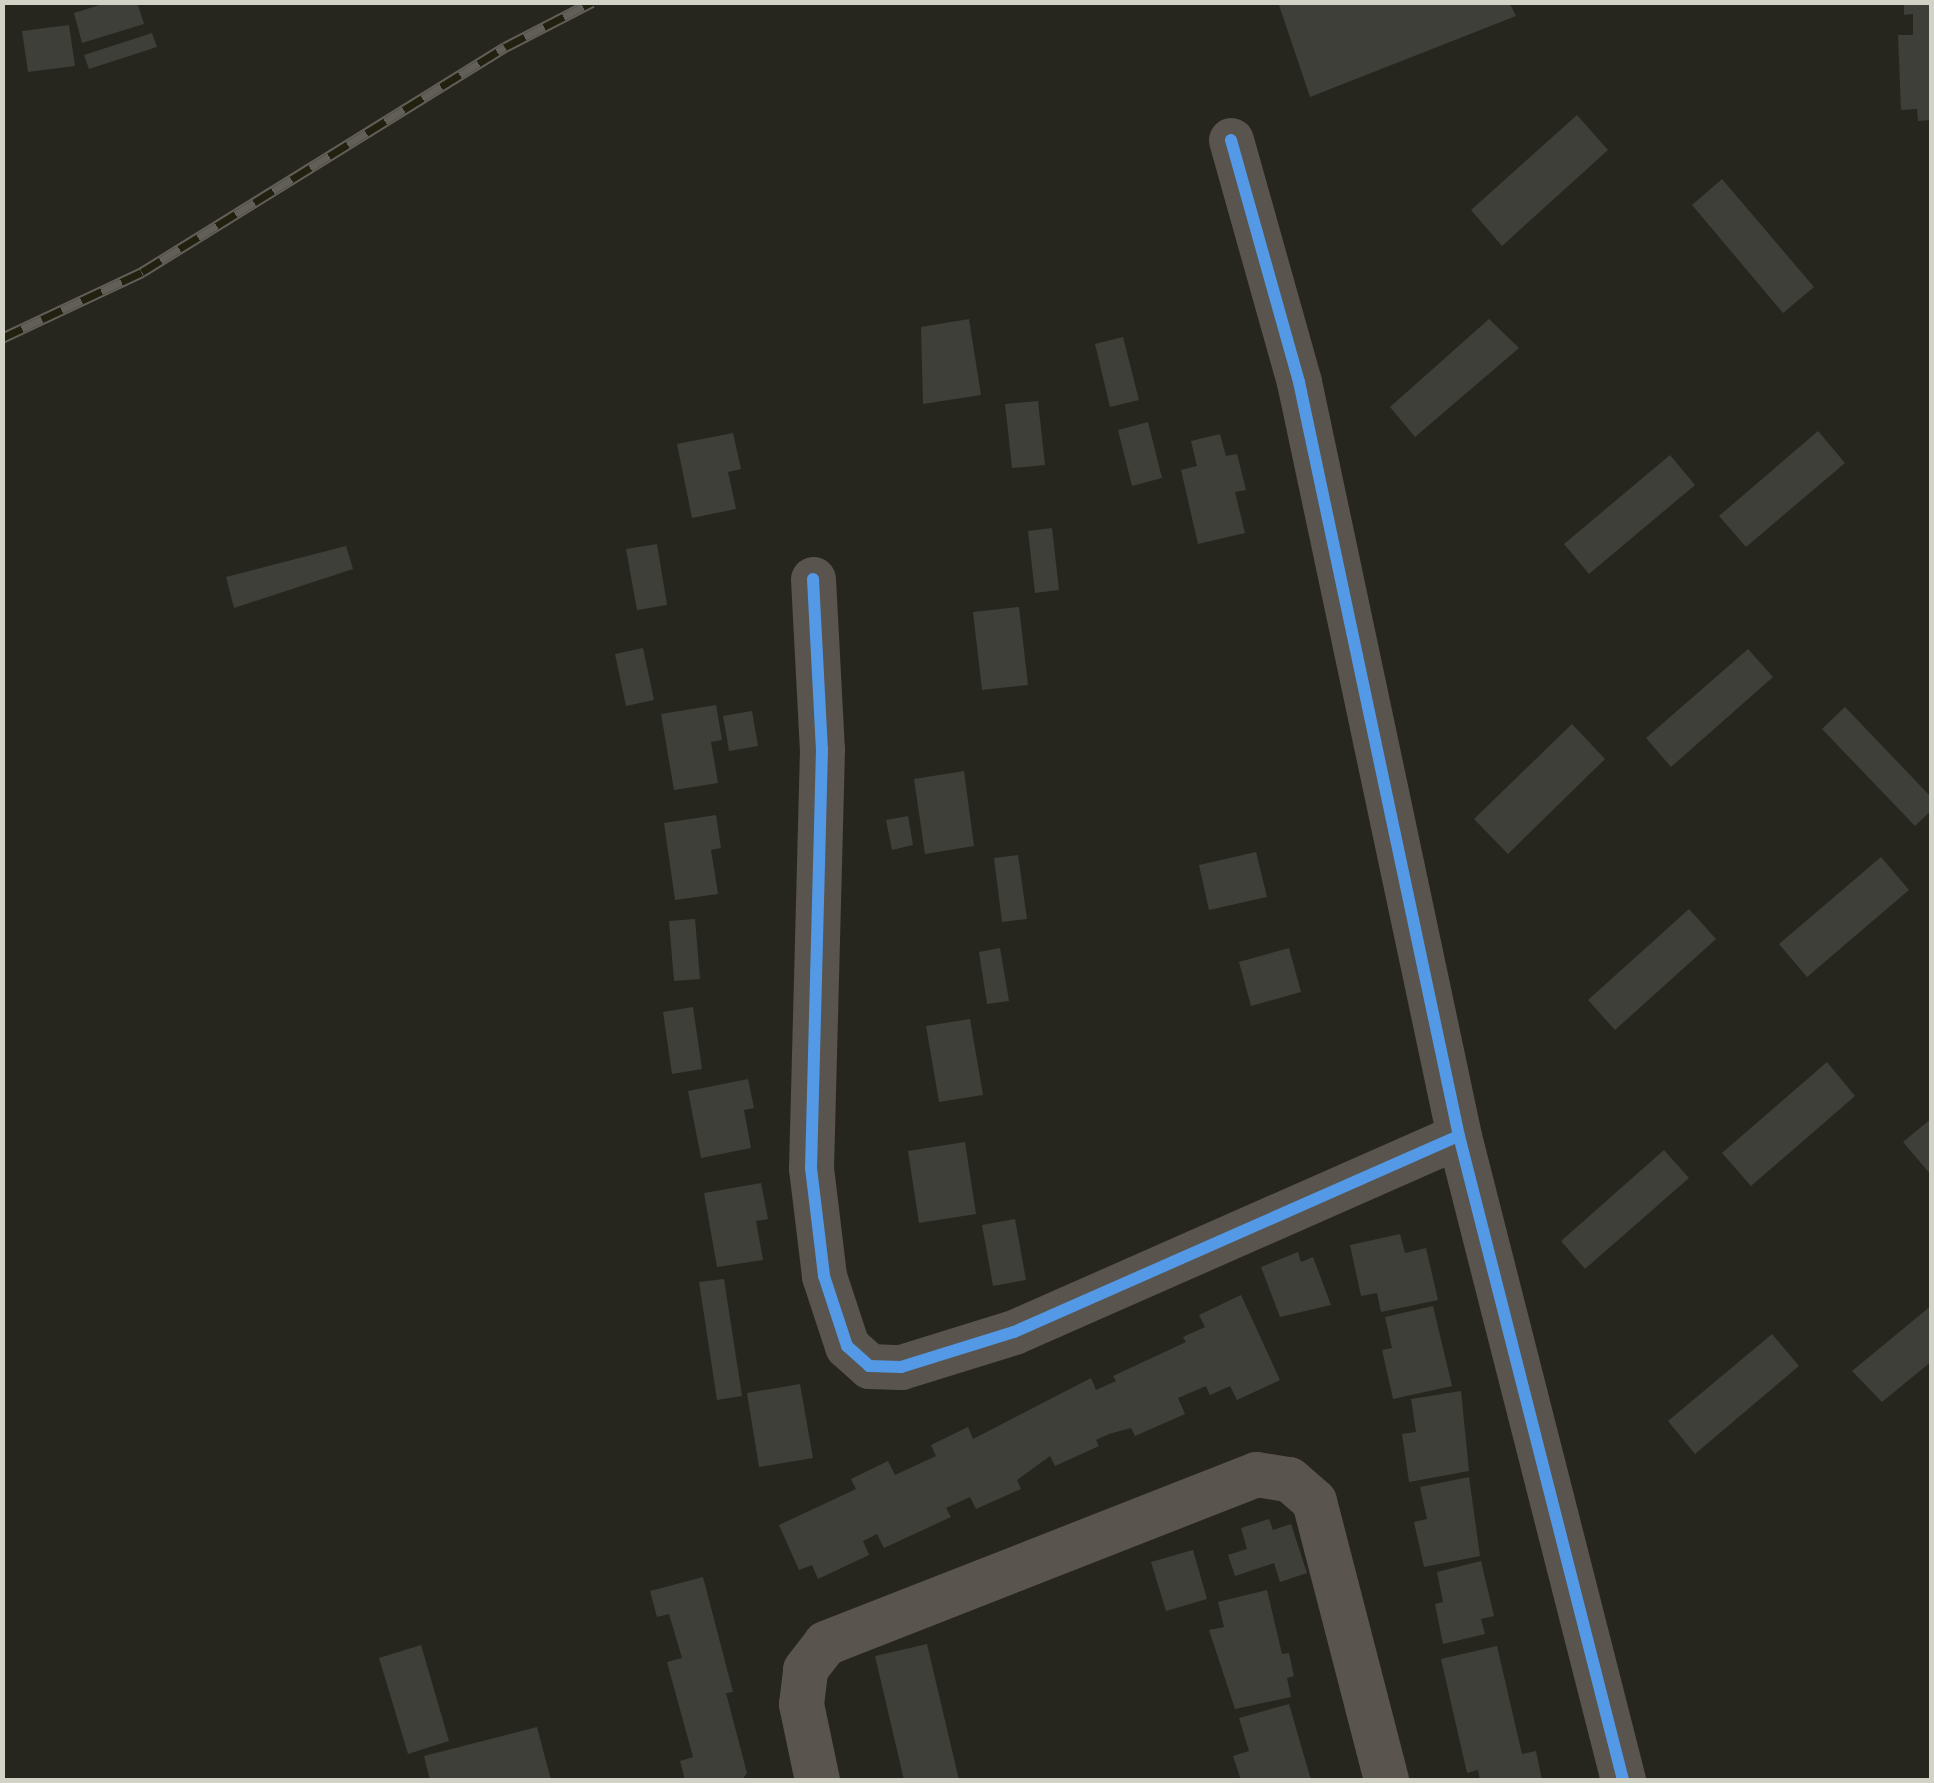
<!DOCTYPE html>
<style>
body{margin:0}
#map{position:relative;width:1934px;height:1783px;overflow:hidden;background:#27261e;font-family:Figtree,sans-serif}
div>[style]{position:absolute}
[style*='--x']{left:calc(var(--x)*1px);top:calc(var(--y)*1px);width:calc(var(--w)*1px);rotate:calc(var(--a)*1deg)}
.building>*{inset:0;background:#3d3f38}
.minor>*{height:45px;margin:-22.5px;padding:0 22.5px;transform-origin:22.5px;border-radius:22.5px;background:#59544d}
.rail>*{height:11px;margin-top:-5.5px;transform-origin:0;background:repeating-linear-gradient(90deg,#222110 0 22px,#625e58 0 44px);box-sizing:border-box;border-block:2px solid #625e58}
.cycleway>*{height:12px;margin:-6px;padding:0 6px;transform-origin:6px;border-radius:6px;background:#5399e6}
span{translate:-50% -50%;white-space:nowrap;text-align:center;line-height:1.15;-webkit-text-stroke:10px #222110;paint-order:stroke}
.frame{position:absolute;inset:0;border:5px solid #d2d2c7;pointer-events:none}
</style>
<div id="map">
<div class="building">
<div style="clip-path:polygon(109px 2px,137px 2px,144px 24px,82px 43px,74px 13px)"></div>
<div style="clip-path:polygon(1278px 2px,1509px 2px,1516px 16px,1310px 97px)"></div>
<div style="clip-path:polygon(1904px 2px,1932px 2px,1932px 120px,1918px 121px,1917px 109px,1901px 110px,1898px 35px,1913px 35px,1913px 14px,1904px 15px)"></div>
<div style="clip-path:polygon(69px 25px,75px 66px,28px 72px,22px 31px)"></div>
<div style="clip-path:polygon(152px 33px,157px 47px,89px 69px,84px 55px)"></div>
<div style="clip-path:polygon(1577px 115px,1608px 150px,1502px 246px,1471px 210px)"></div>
<div style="clip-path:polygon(1722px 179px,1814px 287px,1783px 313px,1692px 205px)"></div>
<div style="clip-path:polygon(969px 319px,981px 395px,923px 404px,921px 327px)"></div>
<div style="clip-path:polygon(1489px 319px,1519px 348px,1415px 437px,1390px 407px)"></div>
<div style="clip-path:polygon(1123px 337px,1139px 400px,1110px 407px,1095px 344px)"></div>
<div style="clip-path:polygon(1038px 401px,1045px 465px,1012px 468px,1005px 404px)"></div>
<div style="clip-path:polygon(1148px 422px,1162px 478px,1132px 486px,1118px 430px)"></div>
<div style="clip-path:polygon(1818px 431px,1845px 463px,1746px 547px,1719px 516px)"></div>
<div style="clip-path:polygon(733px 433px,741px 469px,728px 472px,736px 509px,692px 518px,677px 444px)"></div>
<div style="clip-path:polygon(1220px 434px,1226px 456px,1237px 454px,1246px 490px,1235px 492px,1245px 533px,1198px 544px,1181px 470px,1197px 466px,1191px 441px)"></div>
<div style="clip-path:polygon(1670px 455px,1695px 485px,1589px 574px,1564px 544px)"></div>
<div style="clip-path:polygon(1052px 528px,1059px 590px,1035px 593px,1028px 531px)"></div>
<div style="clip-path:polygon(657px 544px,667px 605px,637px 610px,626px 549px)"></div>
<div style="clip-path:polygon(346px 546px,353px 569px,234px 608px,226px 577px)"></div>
<div style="clip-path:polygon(1019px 607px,1028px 685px,982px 690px,973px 612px)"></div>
<div style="clip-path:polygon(643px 648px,654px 700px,626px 706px,615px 654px)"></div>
<div style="clip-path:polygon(1748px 649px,1773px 677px,1671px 767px,1646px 738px)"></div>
<div style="clip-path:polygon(716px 705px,722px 740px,711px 742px,718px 783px,674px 790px,661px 714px)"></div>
<div style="clip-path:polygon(1845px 707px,1932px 798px,1932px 810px,1915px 826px,1822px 729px)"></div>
<div style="clip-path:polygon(752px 711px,758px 746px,729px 751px,723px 716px)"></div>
<div style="clip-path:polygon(1572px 724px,1605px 759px,1508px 854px,1474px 819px)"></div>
<div style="clip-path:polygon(964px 771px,974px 846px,925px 854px,914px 779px)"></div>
<div style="clip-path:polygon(716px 815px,721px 848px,711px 850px,718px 894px,675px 900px,664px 823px)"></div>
<div style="clip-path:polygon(908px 816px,913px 845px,892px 850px,886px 820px)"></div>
<div style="clip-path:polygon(1256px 852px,1267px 897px,1209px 910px,1199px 865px)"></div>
<div style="clip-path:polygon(1018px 855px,1027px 919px,1002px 922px,994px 858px)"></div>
<div style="clip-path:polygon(1881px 857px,1909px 890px,1807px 977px,1779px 944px)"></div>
<div style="clip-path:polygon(1689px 909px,1716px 939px,1615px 1030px,1588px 1000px)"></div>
<div style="clip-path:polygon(695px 919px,700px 979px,674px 981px,669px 921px)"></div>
<div style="clip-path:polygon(1000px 948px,1009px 1001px,987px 1004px,979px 952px)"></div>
<div style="clip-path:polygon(1289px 948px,1301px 992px,1251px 1006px,1239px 962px)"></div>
<div style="clip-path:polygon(693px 1007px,702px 1069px,672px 1074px,663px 1012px)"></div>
<div style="clip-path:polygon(970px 1019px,983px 1095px,939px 1102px,926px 1026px)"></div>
<div style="clip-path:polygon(1827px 1062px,1855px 1096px,1751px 1186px,1722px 1153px)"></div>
<div style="clip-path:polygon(748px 1079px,754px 1108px,744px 1110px,751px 1148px,701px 1158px,688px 1091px)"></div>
<div style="clip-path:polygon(1932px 1118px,1932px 1176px,1903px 1142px)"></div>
<div style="clip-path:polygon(965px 1142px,976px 1214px,919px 1223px,908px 1151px)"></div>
<div style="clip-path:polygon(1664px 1150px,1689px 1178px,1585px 1269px,1561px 1241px)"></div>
<div style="clip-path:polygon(761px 1183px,768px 1219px,756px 1221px,763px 1260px,717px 1267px,704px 1193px)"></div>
<div style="clip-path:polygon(1015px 1219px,1026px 1280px,993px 1286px,982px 1225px)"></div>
<div style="clip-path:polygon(1400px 1234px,1405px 1253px,1426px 1248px,1438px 1300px,1381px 1312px,1377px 1293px,1361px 1296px,1350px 1245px)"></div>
<div style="clip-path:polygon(1298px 1252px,1301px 1262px,1313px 1257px,1331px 1305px,1280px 1317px,1261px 1267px)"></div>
<div style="clip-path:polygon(724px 1279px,742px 1396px,717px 1400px,699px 1282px)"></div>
<div style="clip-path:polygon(1241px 1295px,1280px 1380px,1237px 1400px,1230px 1386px,1210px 1395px,1206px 1386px,1178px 1398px,1185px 1414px,1135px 1436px,1131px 1428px,1109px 1434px,1096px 1440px,1099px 1446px,1055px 1466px,1050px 1456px,1017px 1480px,1021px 1489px,976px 1509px,970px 1497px,946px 1508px,951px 1517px,884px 1548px,877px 1534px,863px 1541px,869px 1555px,818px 1579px,812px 1565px,799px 1570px,779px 1525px,856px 1489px,851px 1479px,888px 1461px,895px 1475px,936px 1456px,931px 1445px,968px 1427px,973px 1439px,1091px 1378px,1096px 1390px,1116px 1381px,1113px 1376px,1186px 1342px,1183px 1337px,1205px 1327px,1199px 1315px)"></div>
<div style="clip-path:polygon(1932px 1305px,1932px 1361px,1882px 1402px,1852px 1371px)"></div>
<div style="clip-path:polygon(1433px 1306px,1452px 1386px,1393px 1399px,1382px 1350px,1392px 1348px,1385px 1317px)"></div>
<div style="clip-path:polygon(1772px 1334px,1799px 1366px,1695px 1454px,1668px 1421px)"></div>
<div style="clip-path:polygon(800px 1384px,813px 1458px,759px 1467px,747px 1393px)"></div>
<div style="clip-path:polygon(1461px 1391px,1469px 1471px,1409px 1482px,1402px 1434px,1416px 1432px,1411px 1399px)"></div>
<div style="clip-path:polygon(1469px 1477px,1480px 1556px,1424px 1567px,1414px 1522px,1427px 1519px,1420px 1487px)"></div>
<div style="clip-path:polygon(1269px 1519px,1273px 1530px,1291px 1524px,1307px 1573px,1280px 1582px,1274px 1563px,1235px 1576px,1228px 1555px,1247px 1549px,1241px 1528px)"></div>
<div style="clip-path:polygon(1193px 1550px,1207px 1599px,1166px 1611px,1151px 1562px)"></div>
<div style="clip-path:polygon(1481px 1561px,1494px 1616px,1481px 1619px,1485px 1634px,1443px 1644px,1435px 1604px,1443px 1602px,1437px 1572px)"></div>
<div style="clip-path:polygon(703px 1577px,733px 1692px,726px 1693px,747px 1773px,742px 1780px,685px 1780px,680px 1761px,693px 1757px,667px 1662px,682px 1658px,669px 1614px,657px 1617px,650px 1591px)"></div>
<div style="clip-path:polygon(1267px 1590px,1282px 1654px,1289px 1653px,1294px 1676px,1287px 1678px,1291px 1697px,1235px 1709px,1209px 1630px,1224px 1627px,1218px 1602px)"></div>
<div style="clip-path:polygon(927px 1644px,959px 1780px,904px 1780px,875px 1656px)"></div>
<div style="clip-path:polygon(421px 1645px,449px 1741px,408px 1754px,379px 1658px)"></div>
<div style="clip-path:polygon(1497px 1646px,1522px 1754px,1536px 1751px,1542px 1780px,1480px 1780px,1478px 1770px,1467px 1773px,1441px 1659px)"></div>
<div style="clip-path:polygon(1289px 1704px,1311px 1780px,1241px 1780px,1233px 1756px,1249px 1751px,1239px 1718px)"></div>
<div style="clip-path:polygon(537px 1727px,551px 1780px,430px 1780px,424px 1756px)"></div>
</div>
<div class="minor">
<div style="--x:1231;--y:140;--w:251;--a:74.3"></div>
<div style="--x:1299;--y:382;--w:771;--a:78.02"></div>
<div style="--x:1459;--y:1136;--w:665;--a:75.71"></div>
<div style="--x:813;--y:579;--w:170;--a:87"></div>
<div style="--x:822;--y:749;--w:419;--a:91.5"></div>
<div style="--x:811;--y:1168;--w:109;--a:83.1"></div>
<div style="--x:824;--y:1276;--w:74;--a:71.8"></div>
<div style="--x:847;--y:1346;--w:30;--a:42"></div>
<div style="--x:869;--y:1366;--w:32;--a:2"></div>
<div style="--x:901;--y:1367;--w:118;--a:-17.2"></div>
<div style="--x:1014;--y:1332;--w:486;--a:-23.8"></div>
<div style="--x:817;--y:1780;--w:78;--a:-101.9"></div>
<div style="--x:801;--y:1704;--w:35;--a:-83"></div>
<div style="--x:805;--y:1669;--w:33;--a:-52"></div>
<div style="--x:825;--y:1643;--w:463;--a:-21.4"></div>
<div style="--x:1256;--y:1474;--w:33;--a:9"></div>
<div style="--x:1289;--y:1479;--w:33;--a:41"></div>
<div style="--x:1314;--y:1501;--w:288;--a:75.5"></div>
</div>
<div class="rail">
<div style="--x:2;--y:338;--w:155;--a:-25.2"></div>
<div style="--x:142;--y:272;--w:427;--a:-31.8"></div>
<div style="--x:505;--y:47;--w:98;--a:-27.3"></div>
</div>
<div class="cycleway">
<div style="--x:1231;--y:140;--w:251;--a:74.3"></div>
<div style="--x:1299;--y:382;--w:771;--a:78.02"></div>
<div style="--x:1459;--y:1136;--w:665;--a:75.71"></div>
<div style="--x:813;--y:579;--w:170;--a:87"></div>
<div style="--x:822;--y:749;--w:419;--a:91.5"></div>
<div style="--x:811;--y:1168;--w:109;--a:83.1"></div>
<div style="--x:824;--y:1276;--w:74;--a:71.8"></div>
<div style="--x:847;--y:1346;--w:30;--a:42"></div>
<div style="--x:869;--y:1366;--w:32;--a:2"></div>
<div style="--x:901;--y:1367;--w:118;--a:-17.2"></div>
<div style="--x:1014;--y:1332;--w:486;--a:-23.8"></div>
</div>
<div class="frame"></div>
</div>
